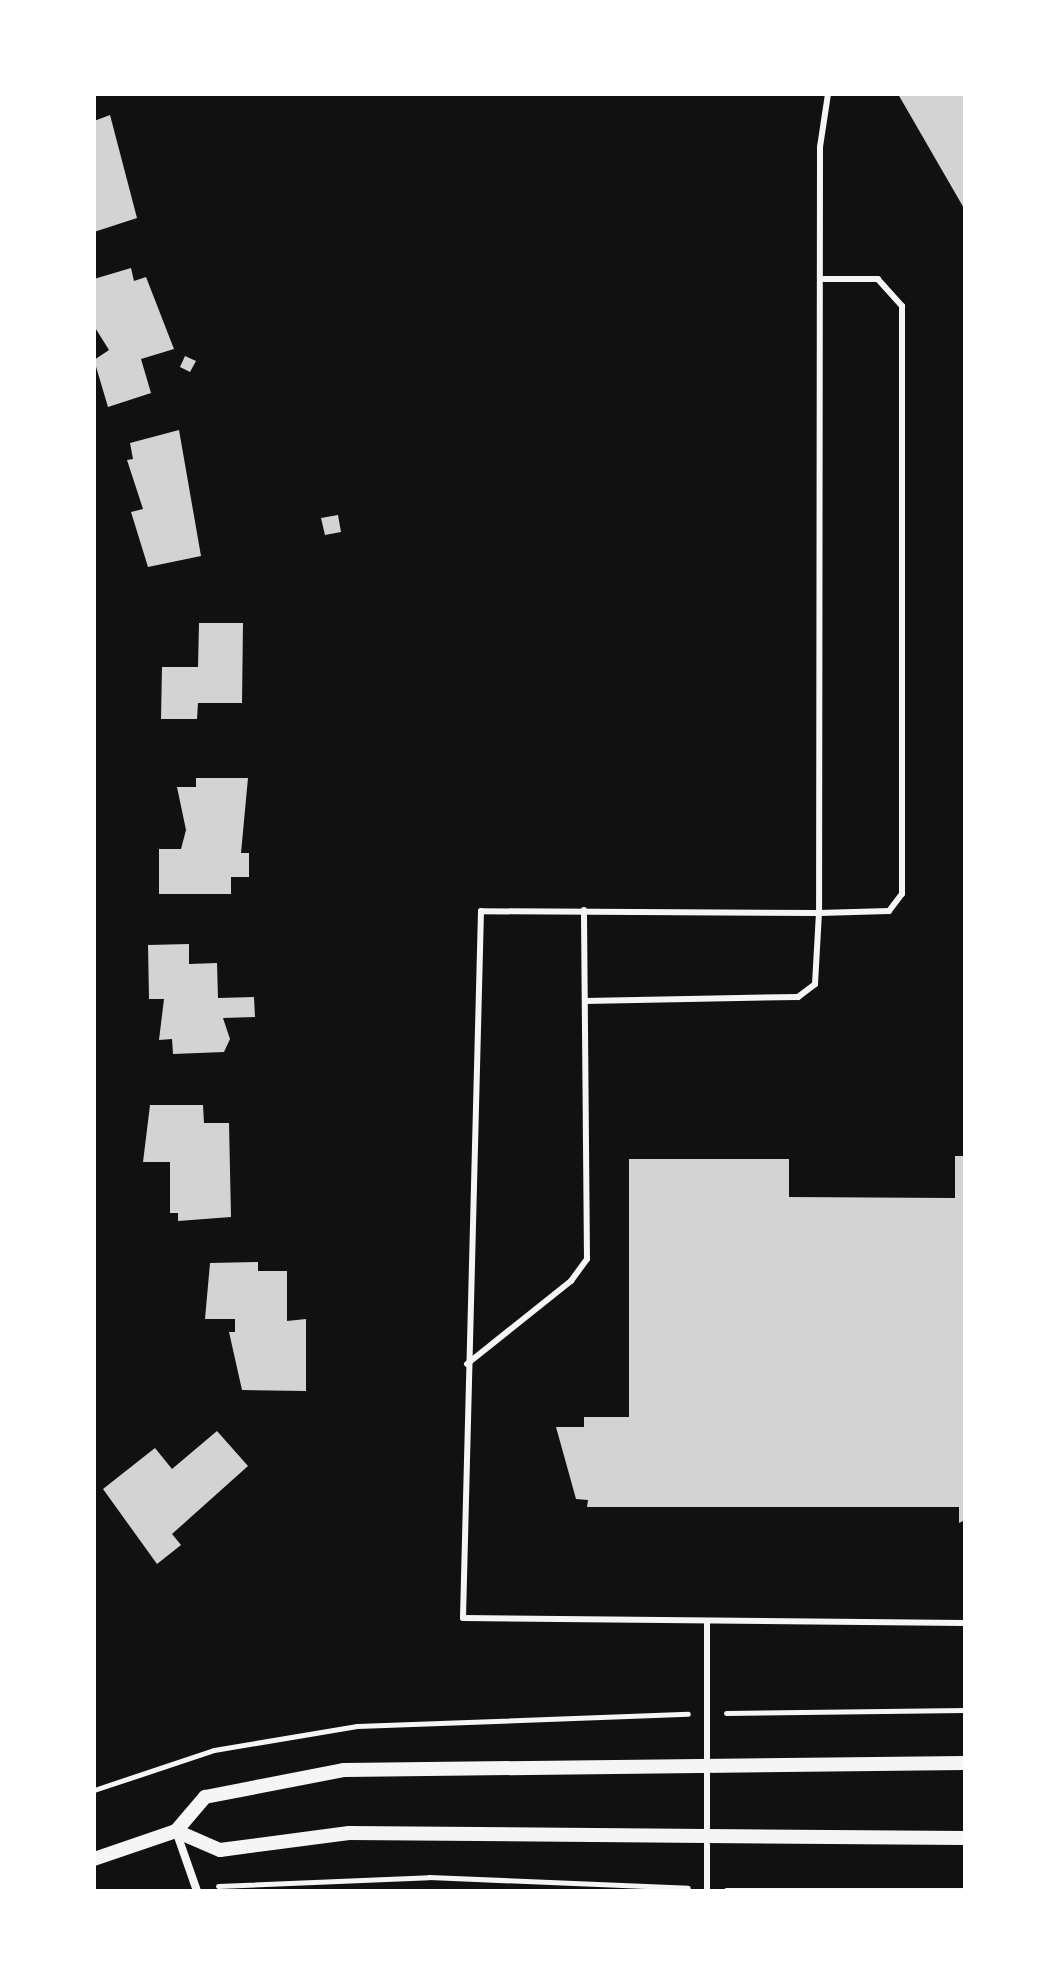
<!DOCTYPE html>
<style>
body{margin:0}
#map{position:relative;width:1059px;height:1985px;overflow:hidden;background:#111;font-family:Raleway,sans-serif}
div>[style]{position:absolute}
[style*='--x']{left:calc(var(--x)*1px);top:calc(var(--y)*1px);width:calc(var(--w)*1px);rotate:calc(var(--a)*1deg)}
.building>*{inset:0;background:#d3d3d3}
.path>*{height:5px;margin:-2.5px;padding:0 2.5px;transform-origin:2.5px;border-radius:2.5px;background:#f5f5f5}
.service>*{height:6px;margin:-3px;padding:0 3px;transform-origin:3px;border-radius:3px;background:#f5f5f5}
.minor>*{height:8px;margin:-4px;padding:0 4px;transform-origin:4px;border-radius:4px;background:#f5f5f5}
.tertiary>*{height:14px;margin:-7px;padding:0 7px;transform-origin:7px;border-radius:7px;background:#f5f5f5}
span{translate:-50% -50%;white-space:nowrap;text-align:center;line-height:1.15;-webkit-text-stroke:8px #fff;paint-order:stroke}
.frame{position:absolute;inset:0;border:96px solid #fff;pointer-events:none}
</style>
<div id="map">
<div class="building">
<div style="clip-path:polygon(898px 94px,965px 94px,965px 210px)"></div>
<div style="clip-path:polygon(110px 115px,137px 218px,94px 232px,94px 121px)"></div>
<div style="clip-path:polygon(131px 268px,134px 281px,146px 277px,174px 349px,141px 359px,151px 393px,108px 407px,94px 360px,109px 350px,94px 326px,94px 279px)"></div>
<div style="clip-path:polygon(185px 356px,196px 361px,190px 372px,180px 367px)"></div>
<div style="clip-path:polygon(179px 430px,201px 556px,148px 567px,131px 512px,143px 509px,127px 460px,133px 459px,130px 443px)"></div>
<div style="clip-path:polygon(338px 515px,341px 532px,325px 535px,321px 518px)"></div>
<div style="clip-path:polygon(199px 623px,243px 623px,242px 703px,198px 703px,197px 719px,161px 719px,162px 667px,198px 667px)"></div>
<div style="clip-path:polygon(196px 778px,248px 778px,241px 853px,249px 853px,249px 877px,231px 877px,231px 894px,159px 894px,159px 849px,181px 849px,186px 830px,177px 787px,196px 787px)"></div>
<div style="clip-path:polygon(189px 944px,189px 964px,217px 963px,218px 998px,254px 997px,255px 1017px,223px 1018px,230px 1039px,224px 1052px,173px 1054px,172px 1039px,159px 1040px,164px 999px,149px 999px,148px 945px)"></div>
<div style="clip-path:polygon(150px 1105px,203px 1105px,204px 1123px,229px 1123px,231px 1217px,178px 1221px,178px 1213px,170px 1213px,170px 1162px,143px 1162px)"></div>
<div style="clip-path:polygon(955px 1156px,965px 1156px,965px 1520px,959px 1523px,959px 1507px,587px 1507px,588px 1500px,576px 1499px,556px 1427px,584px 1427px,584px 1417px,629px 1417px,629px 1159px,789px 1159px,789px 1197px,955px 1198px)"></div>
<div style="clip-path:polygon(258px 1262px,258px 1271px,287px 1271px,287px 1321px,306px 1319px,306px 1391px,242px 1390px,229px 1332px,235px 1332px,235px 1319px,205px 1319px,210px 1263px)"></div>
<div style="clip-path:polygon(217px 1431px,248px 1466px,172px 1534px,181px 1545px,157px 1564px,103px 1489px,155px 1448px,172px 1469px)"></div>
</div>
<div class="path">
<div style="--x:726;--y:1713;--w:239;--a:-0.7"></div>
<div style="--x:94;--y:1790;--w:126;--a:-18.4"></div>
<div style="--x:214;--y:1750;--w:145;--a:-9.5"></div>
<div style="--x:357;--y:1726;--w:331;--a:-2.1"></div>
<div style="--x:218;--y:1886;--w:211;--a:-2.4"></div>
<div style="--x:429;--y:1877;--w:259;--a:2.4"></div>
<div style="--x:726;--y:1890;--w:239;--a:0"></div>
</div>
<div class="service">
<div style="--x:828;--y:94;--w:54;--a:98.6"></div>
<div style="--x:820;--y:147;--w:766;--a:90.07"></div>
<div style="--x:819;--y:913;--w:338;--a:-179.7"></div>
<div style="--x:481;--y:911;--w:707;--a:91.46"></div>
<div style="--x:463;--y:1618;--w:502;--a:0.57"></div>
<div style="--x:585;--y:1001;--w:213;--a:-1.1"></div>
<div style="--x:798;--y:997;--w:21;--a:-37"></div>
<div style="--x:815;--y:984;--w:71;--a:-86.8"></div>
<div style="--x:819;--y:913;--w:70;--a:-1.6"></div>
<div style="--x:889;--y:911;--w:21;--a:-53"></div>
<div style="--x:902;--y:894;--w:588;--a:-90"></div>
<div style="--x:902;--y:306;--w:36;--a:-132"></div>
<div style="--x:878;--y:279;--w:54;--a:180"></div>
<div style="--x:467;--y:1364;--w:133;--a:-38.6"></div>
<div style="--x:571;--y:1281;--w:27;--a:-54"></div>
<div style="--x:587;--y:1259;--w:349;--a:-90.5"></div>
<div style="--x:707;--y:1624;--w:267;--a:90"></div>
</div>
<div class="minor">
<div style="--x:176;--y:1831;--w:64;--a:70.7"></div>
</div>
<div class="tertiary">
<div style="--x:176;--y:1831;--w:45;--a:-49.5"></div>
<div style="--x:205;--y:1797;--w:142;--a:-11"></div>
<div style="--x:344;--y:1770;--w:621;--a:-0.65"></div>
<div style="--x:176;--y:1831;--w:48;--a:23.4"></div>
<div style="--x:220;--y:1850;--w:130;--a:-7.5"></div>
<div style="--x:349;--y:1833;--w:616;--a:0.47"></div>
<div style="--x:94;--y:1859;--w:87;--a:-18.9"></div>
</div>
<div class="frame"></div>
</div>
